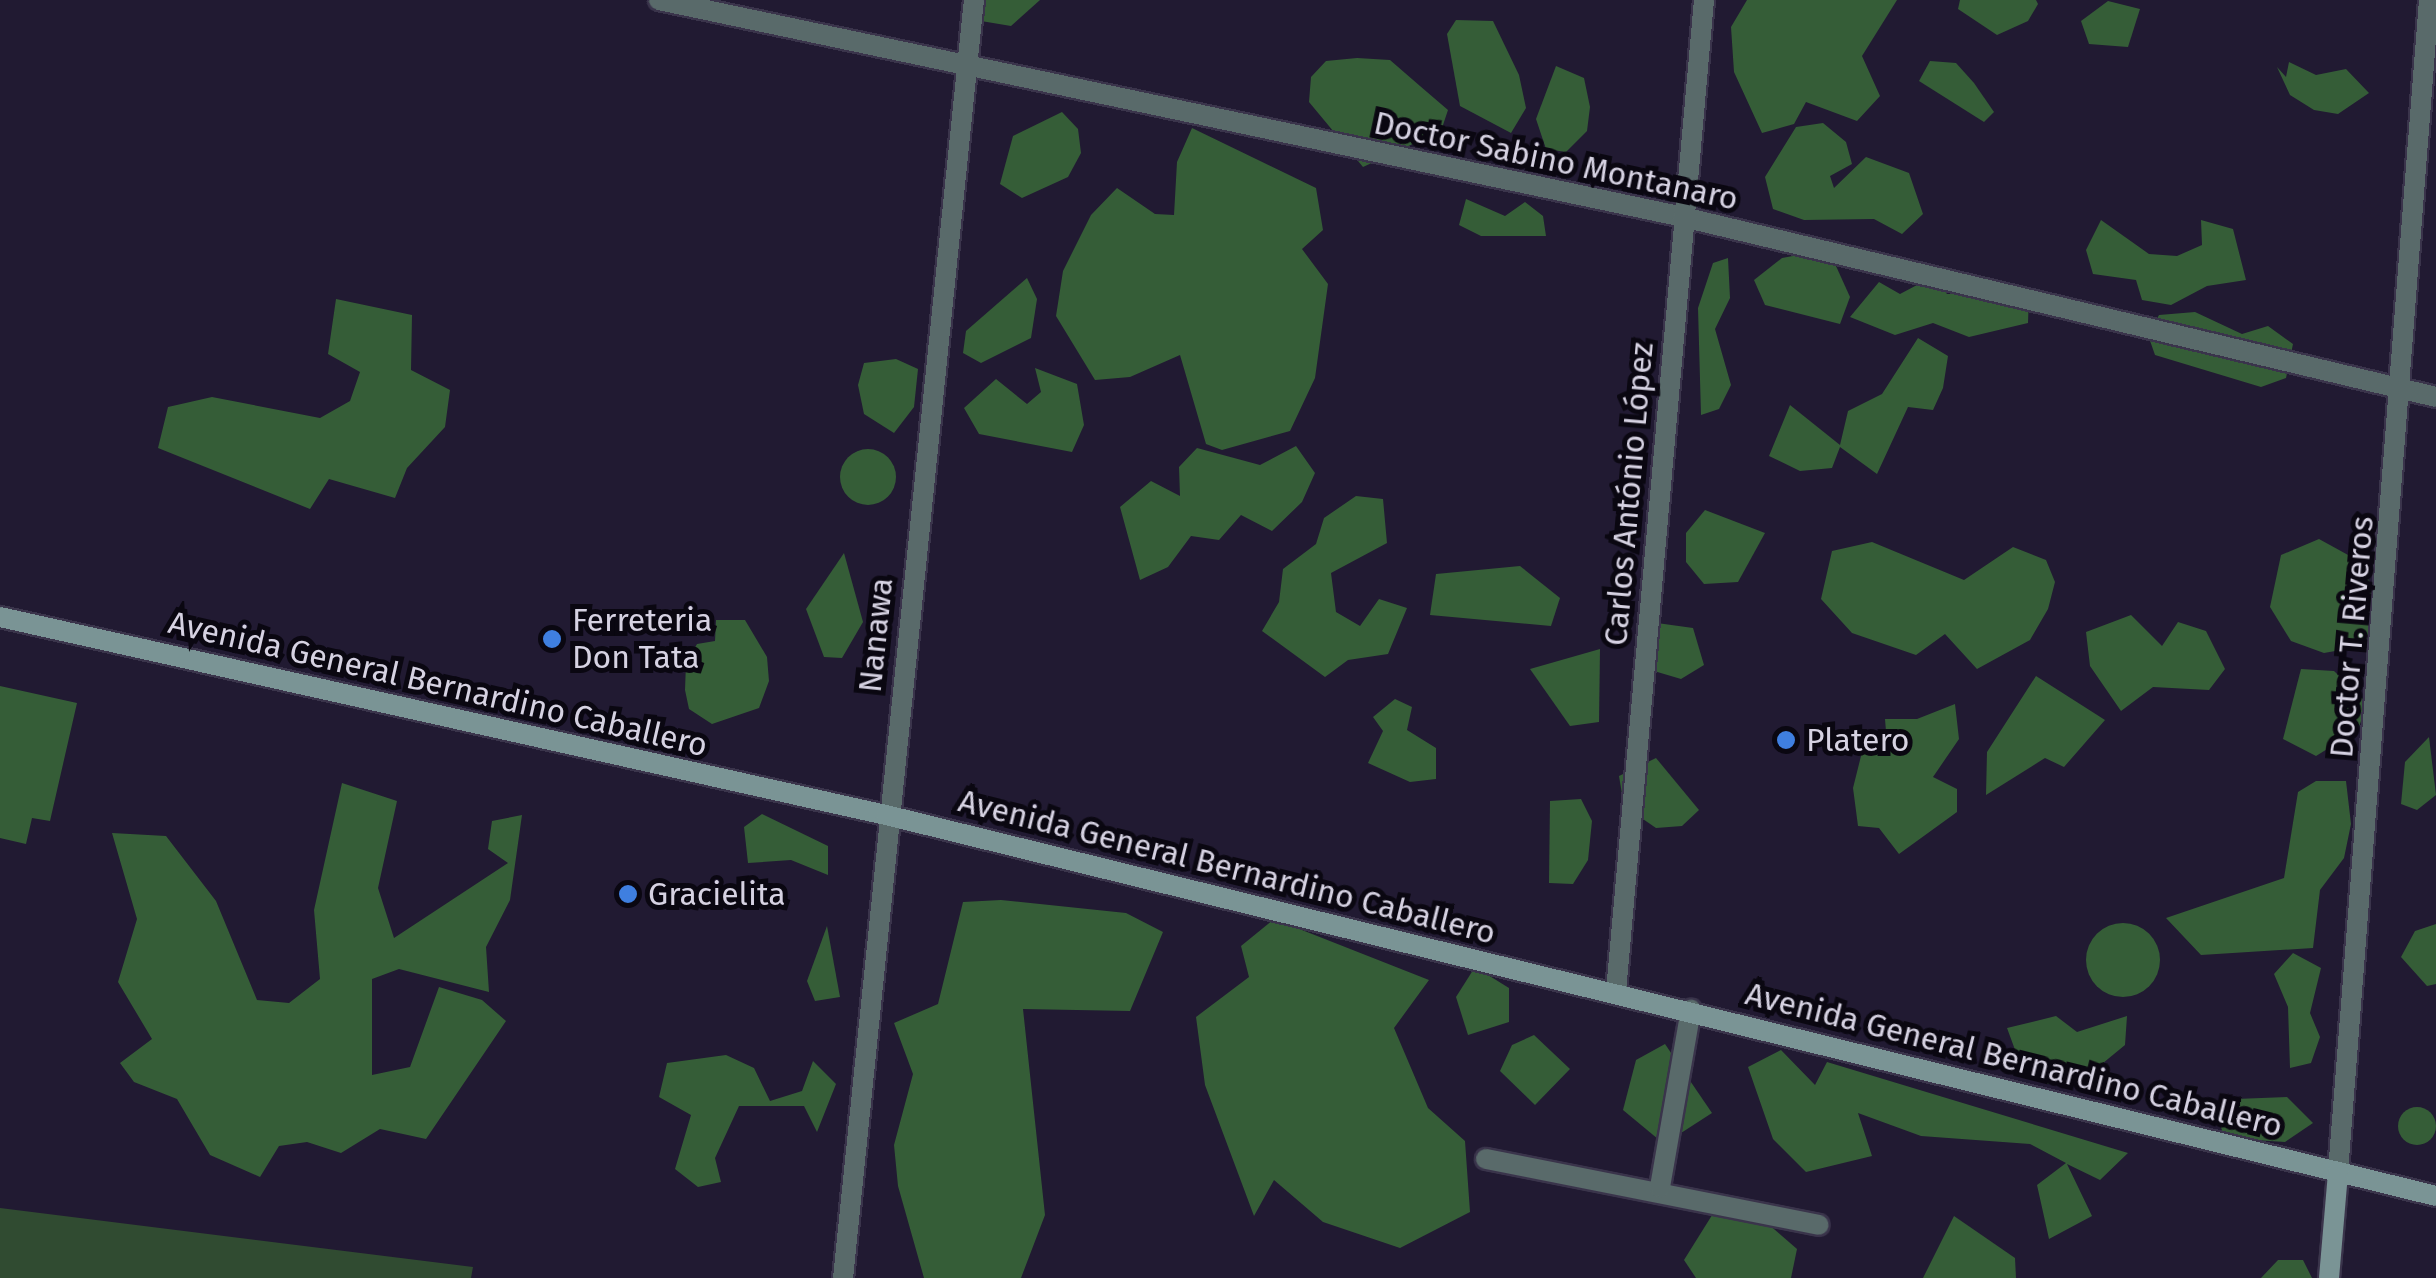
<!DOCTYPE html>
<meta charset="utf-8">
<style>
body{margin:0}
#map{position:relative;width:2436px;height:1278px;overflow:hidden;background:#211a32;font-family:"Fira Sans",sans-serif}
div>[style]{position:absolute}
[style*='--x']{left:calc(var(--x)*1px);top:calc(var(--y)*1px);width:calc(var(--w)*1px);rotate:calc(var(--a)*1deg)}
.green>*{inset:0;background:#304b31}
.forest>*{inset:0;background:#355d37}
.round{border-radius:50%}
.roads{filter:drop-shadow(2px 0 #3a344b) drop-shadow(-2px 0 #3a344b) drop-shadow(0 2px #3a344b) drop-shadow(0 -2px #3a344b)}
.lane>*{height:20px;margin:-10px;padding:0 10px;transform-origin:10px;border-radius:10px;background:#596a6a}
.street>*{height:20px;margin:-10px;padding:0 10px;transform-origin:10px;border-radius:10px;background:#596a6a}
.secondary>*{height:20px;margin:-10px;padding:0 10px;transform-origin:10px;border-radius:10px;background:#7a9495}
.dots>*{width:28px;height:28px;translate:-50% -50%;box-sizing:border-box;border:5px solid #0a0711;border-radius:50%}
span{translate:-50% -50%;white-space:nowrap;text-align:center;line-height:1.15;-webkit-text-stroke:10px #0a0711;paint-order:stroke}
.street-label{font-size:32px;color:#d6d2e2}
.poi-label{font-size:32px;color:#d6d2e2}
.left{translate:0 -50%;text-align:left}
</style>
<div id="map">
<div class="green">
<div style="clip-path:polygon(0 1208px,473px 1267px,471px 1278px,0 1278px)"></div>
</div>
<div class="forest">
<div style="clip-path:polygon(977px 0,1040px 0,1011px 26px,981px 21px)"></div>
<div style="clip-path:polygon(1747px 0,1897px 0,1862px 56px,1880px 96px,1857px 121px,1806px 102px,1794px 124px,1762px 133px,1734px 72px,1731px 27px)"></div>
<div style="clip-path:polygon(1960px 0,2036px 0,2038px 4px,2028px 21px,1997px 35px,1958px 9px)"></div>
<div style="clip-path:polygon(2108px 1px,2140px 9px,2128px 47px,2089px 44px,2081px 21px)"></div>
<div style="clip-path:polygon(1456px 20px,1493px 21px,1519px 75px,1526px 108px,1511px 133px,1460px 106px,1447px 34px)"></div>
<div style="clip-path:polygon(1357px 58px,1390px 60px,1420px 86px,1448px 110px,1441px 131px,1363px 167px,1309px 102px,1311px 77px,1326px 61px)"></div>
<div style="clip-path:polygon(1930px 61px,1956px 63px,1974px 83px,1994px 112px,1984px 122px,1919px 81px)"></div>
<div style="clip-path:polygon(2289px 62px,2316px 75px,2346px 69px,2369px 93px,2338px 114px,2314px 110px,2290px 95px,2277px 67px,2286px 77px)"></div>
<div style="clip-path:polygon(1556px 66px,1584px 78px,1590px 107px,1587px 131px,1566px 152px,1546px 149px,1536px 119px)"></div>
<div style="clip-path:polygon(1062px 112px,1078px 129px,1081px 153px,1068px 177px,1022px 198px,1000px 184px,1013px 136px)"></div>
<div style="clip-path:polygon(1823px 123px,1846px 142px,1852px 164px,1830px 176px,1834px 188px,1866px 157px,1909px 173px,1923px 214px,1902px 234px,1874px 219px,1804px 220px,1773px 209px,1765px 177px,1796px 127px)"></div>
<div style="clip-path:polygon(1192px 128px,1316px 188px,1323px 230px,1302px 249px,1328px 284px,1315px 378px,1290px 431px,1222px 450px,1206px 444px,1180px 355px,1130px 377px,1095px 380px,1056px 316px,1063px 271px,1091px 215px,1117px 188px,1155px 214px,1174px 215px,1177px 162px)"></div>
<div style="clip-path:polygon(1466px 199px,1505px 216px,1525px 202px,1543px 216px,1546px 236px,1481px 236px,1459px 225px)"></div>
<div style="clip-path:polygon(2101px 220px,2149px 254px,2177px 256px,2202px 245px,2201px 220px,2233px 229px,2246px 280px,2207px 286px,2171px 305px,2142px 300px,2136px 280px,2093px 274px,2086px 250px)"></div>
<div style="clip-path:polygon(1809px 253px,1836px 266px,1850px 297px,1840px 324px,1765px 305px,1754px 280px,1782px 258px)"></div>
<div style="clip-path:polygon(1728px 258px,1730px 298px,1715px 329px,1731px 385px,1719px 409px,1701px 415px,1698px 308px,1713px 263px)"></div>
<div style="clip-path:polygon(1934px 276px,1947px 294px,2029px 294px,2028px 323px,1969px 337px,1933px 323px,1895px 335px,1850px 317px,1879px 282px,1900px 294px)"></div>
<div style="clip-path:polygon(1027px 278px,1037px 299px,1031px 338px,981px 363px,963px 353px,966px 331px)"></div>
<div style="clip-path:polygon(336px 299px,412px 315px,411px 370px,450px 390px,445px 427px,407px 468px,395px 498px,329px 479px,310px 509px,158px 448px,168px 407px,212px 397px,320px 418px,350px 401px,360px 372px,328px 354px)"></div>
<div style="clip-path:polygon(2195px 312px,2242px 334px,2268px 326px,2293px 344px,2286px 378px,2261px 387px,2155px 355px,2148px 335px,2159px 315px)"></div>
<div style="clip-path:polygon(1918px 338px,1948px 356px,1943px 388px,1933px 410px,1908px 407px,1877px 474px,1840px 447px,1832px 468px,1800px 471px,1769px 456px,1790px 405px,1840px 445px,1848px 411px,1882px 394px)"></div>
<div style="clip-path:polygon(896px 359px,918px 369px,914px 407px,894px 433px,864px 414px,858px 385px,864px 363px)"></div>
<div style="clip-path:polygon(1035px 368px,1077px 384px,1084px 425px,1072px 452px,979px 434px,964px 408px,996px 379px,1027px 404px,1041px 392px)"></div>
<div style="clip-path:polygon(1296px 446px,1315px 473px,1302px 502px,1272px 531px,1241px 515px,1219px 540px,1191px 536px,1168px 567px,1140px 580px,1120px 507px,1151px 481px,1180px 496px,1179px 467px,1197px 448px,1260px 465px)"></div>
<div class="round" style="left:840px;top:449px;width:56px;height:56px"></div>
<div style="clip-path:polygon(1356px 496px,1383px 499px,1387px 543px,1331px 573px,1336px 612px,1360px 626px,1379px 599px,1407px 608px,1388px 654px,1348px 660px,1325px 677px,1262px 631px,1279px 602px,1283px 569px,1316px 544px,1324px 518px)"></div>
<div style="clip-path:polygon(1705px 510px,1765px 533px,1738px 582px,1704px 584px,1686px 562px,1686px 533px)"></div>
<div style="clip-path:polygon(2319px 539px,2359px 561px,2383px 607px,2363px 646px,2324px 653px,2291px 641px,2270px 607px,2281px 555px)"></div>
<div style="clip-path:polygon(1872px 542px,1964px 580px,2013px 547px,2046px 560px,2055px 582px,2048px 609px,2030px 640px,1977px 669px,1945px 634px,1916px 655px,1852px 633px,1821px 599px,1832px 551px)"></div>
<div style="clip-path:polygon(844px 553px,863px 622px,842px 658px,824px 657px,806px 609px)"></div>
<div style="clip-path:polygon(1520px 566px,1560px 598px,1551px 626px,1430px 615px,1436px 574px)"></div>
<div style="clip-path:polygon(2131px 615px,2162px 646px,2178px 622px,2206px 631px,2225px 669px,2209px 690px,2153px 687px,2121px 711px,2090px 666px,2086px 632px)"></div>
<div style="clip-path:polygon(716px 620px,745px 620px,767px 657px,769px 681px,759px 708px,712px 724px,689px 709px,685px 690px,686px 663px,697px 644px,715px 641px)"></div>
<div style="clip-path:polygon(1657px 623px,1693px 628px,1704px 665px,1681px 679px,1654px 671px)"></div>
<div style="clip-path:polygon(1600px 649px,1599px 722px,1570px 726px,1530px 669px)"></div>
<div style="clip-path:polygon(2301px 669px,2334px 671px,2367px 703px,2358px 730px,2316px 756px,2283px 739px)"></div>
<div style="clip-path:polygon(2036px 676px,2105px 720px,2064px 767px,2045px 758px,1986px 795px,1987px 752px)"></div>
<div style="clip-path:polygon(0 686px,77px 703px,50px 821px,32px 818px,26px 844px,0 838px)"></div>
<div style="clip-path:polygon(1395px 699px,1412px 707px,1407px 730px,1436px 748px,1436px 779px,1410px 782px,1368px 763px,1383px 731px,1373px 717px)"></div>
<div style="clip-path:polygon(1955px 704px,1959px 739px,1933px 777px,1957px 789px,1957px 812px,1899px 854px,1879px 828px,1858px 826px,1853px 788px,1863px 748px,1887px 744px,1885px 719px,1917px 719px)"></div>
<div style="clip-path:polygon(2429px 737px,2436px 795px,2417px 810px,2401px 804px,2405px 762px)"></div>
<div style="clip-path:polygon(1656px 758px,1699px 810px,1682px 826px,1656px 828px,1624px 806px,1619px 776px)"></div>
<div style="clip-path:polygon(2316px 781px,2346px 781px,2351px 824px,2344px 858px,2320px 890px,2313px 948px,2201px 955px,2166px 918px,2284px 878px,2298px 792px)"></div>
<div style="clip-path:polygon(342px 783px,397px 801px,378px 888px,394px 938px,508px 863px,488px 849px,492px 821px,522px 815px,510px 900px,486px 947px,489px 992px,399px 969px,372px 979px,372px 1075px,410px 1067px,439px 987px,482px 1000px,506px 1021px,426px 1139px,380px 1129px,341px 1153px,307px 1142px,279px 1146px,260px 1177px,210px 1155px,177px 1099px,134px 1082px,120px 1063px,152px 1039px,118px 982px,137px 919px,112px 833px,166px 836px,216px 901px,257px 1000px,289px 1003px,320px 979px,314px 910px)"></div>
<div style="clip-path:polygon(1581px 799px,1592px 821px,1588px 860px,1573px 884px,1549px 883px,1550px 801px)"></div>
<div style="clip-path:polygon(762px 814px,828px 846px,828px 875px,791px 860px,748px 863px,744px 827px)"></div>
<div style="clip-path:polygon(1001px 900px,1126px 913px,1163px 932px,1130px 1011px,1023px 1009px,1045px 1215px,1021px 1278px,924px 1278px,898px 1186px,894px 1145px,913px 1074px,894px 1023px,938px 1004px,963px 902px)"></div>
<div style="clip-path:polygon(1274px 919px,1429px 980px,1394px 1028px,1428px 1108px,1465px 1141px,1470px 1212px,1400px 1248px,1323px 1222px,1274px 1180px,1254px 1216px,1205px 1085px,1196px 1017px,1249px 977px,1241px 946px)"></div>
<div class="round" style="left:2086px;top:923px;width:74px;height:74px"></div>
<div style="clip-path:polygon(2436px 924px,2436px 984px,2427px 986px,2401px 957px,2415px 931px)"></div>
<div style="clip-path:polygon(827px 926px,840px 997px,815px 1001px,807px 981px)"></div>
<div style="clip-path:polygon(2293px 953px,2321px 968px,2310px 1013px,2320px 1037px,2311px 1063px,2290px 1068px,2288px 1007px,2274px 974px)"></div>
<div style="clip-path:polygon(1475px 967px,1509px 988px,1509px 1022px,1468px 1035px,1456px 997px)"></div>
<div style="clip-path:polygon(2056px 1016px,2077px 1032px,2127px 1016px,2125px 1045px,2097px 1068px,2047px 1084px,2018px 1058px,2007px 1028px)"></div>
<div style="clip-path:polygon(1534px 1035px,1570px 1069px,1535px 1105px,1500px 1071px,1512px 1045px)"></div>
<div style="clip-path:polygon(1665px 1044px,1712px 1113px,1664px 1144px,1623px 1110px,1636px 1060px)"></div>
<div style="clip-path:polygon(1781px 1050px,1815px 1085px,1827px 1062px,2128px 1153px,2100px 1180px,2067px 1164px,2092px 1216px,2049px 1239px,2037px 1185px,2066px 1163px,2030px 1144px,1921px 1136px,1858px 1113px,1872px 1156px,1806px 1172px,1773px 1139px,1748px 1067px)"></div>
<div style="clip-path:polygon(726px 1055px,754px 1068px,770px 1101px,802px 1091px,813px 1061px,836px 1084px,817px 1132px,804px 1106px,739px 1106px,715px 1158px,721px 1182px,698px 1187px,675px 1169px,691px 1115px,659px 1097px,667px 1063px)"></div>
<div style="clip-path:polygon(2287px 1097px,2313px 1123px,2285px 1142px,2224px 1138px,2220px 1123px,2236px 1099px)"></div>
<div class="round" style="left:2398px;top:1107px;width:38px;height:38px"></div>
<div style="clip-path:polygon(1714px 1212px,1759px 1216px,1797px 1249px,1791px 1278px,1696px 1278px,1684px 1260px)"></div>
<div style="clip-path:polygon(1954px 1216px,2015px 1258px,2016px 1278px,1923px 1278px)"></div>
<div style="clip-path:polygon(2278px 1260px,2303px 1260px,2312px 1278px,2261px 1278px)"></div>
</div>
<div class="roads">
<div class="lane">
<div style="--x:1486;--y:1159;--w:339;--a:11.2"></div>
<div style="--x:1660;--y:1187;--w:180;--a:-80.1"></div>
</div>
<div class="street">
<div style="--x:659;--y:0;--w:1047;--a:11.96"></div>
<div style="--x:1683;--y:217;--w:774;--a:13.44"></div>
<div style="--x:1616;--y:992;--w:996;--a:-84.93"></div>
<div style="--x:2338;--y:1172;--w:1176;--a:-85.56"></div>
<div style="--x:843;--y:1278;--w:1285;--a:-84.15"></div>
</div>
<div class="secondary">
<div style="--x:0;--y:617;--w:908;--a:12.6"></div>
<div style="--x:886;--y:815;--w:1596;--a:13.81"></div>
<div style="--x:2329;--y:1278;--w:106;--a:-85.1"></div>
</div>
</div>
<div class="dots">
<div style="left:552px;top:639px;background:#3f7fe0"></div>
<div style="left:1786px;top:740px;background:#3f7fe0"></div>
<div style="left:628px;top:894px;background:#3f7fe0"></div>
</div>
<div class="street-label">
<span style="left:1556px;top:161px;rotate:12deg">Doctor Sabino Montanaro</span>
<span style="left:1629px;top:494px;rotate:-85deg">Carlos António López</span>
<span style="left:876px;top:635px;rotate:-84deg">Nanawa</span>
<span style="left:2352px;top:637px;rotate:-85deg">Doctor T. Riveros</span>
<span style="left:438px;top:684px;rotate:13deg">Avenida General Bernardino Caballero</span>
<span style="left:1227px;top:867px;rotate:14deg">Avenida General Bernardino Caballero</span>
<span style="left:2014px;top:1060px;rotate:14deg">Avenida General Bernardino Caballero</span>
</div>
<div class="poi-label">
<span class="left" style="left:572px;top:639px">Ferreteria<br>Don Tata</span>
<span class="left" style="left:1806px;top:740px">Platero</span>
<span class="left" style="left:648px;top:894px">Gracielita</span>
</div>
</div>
